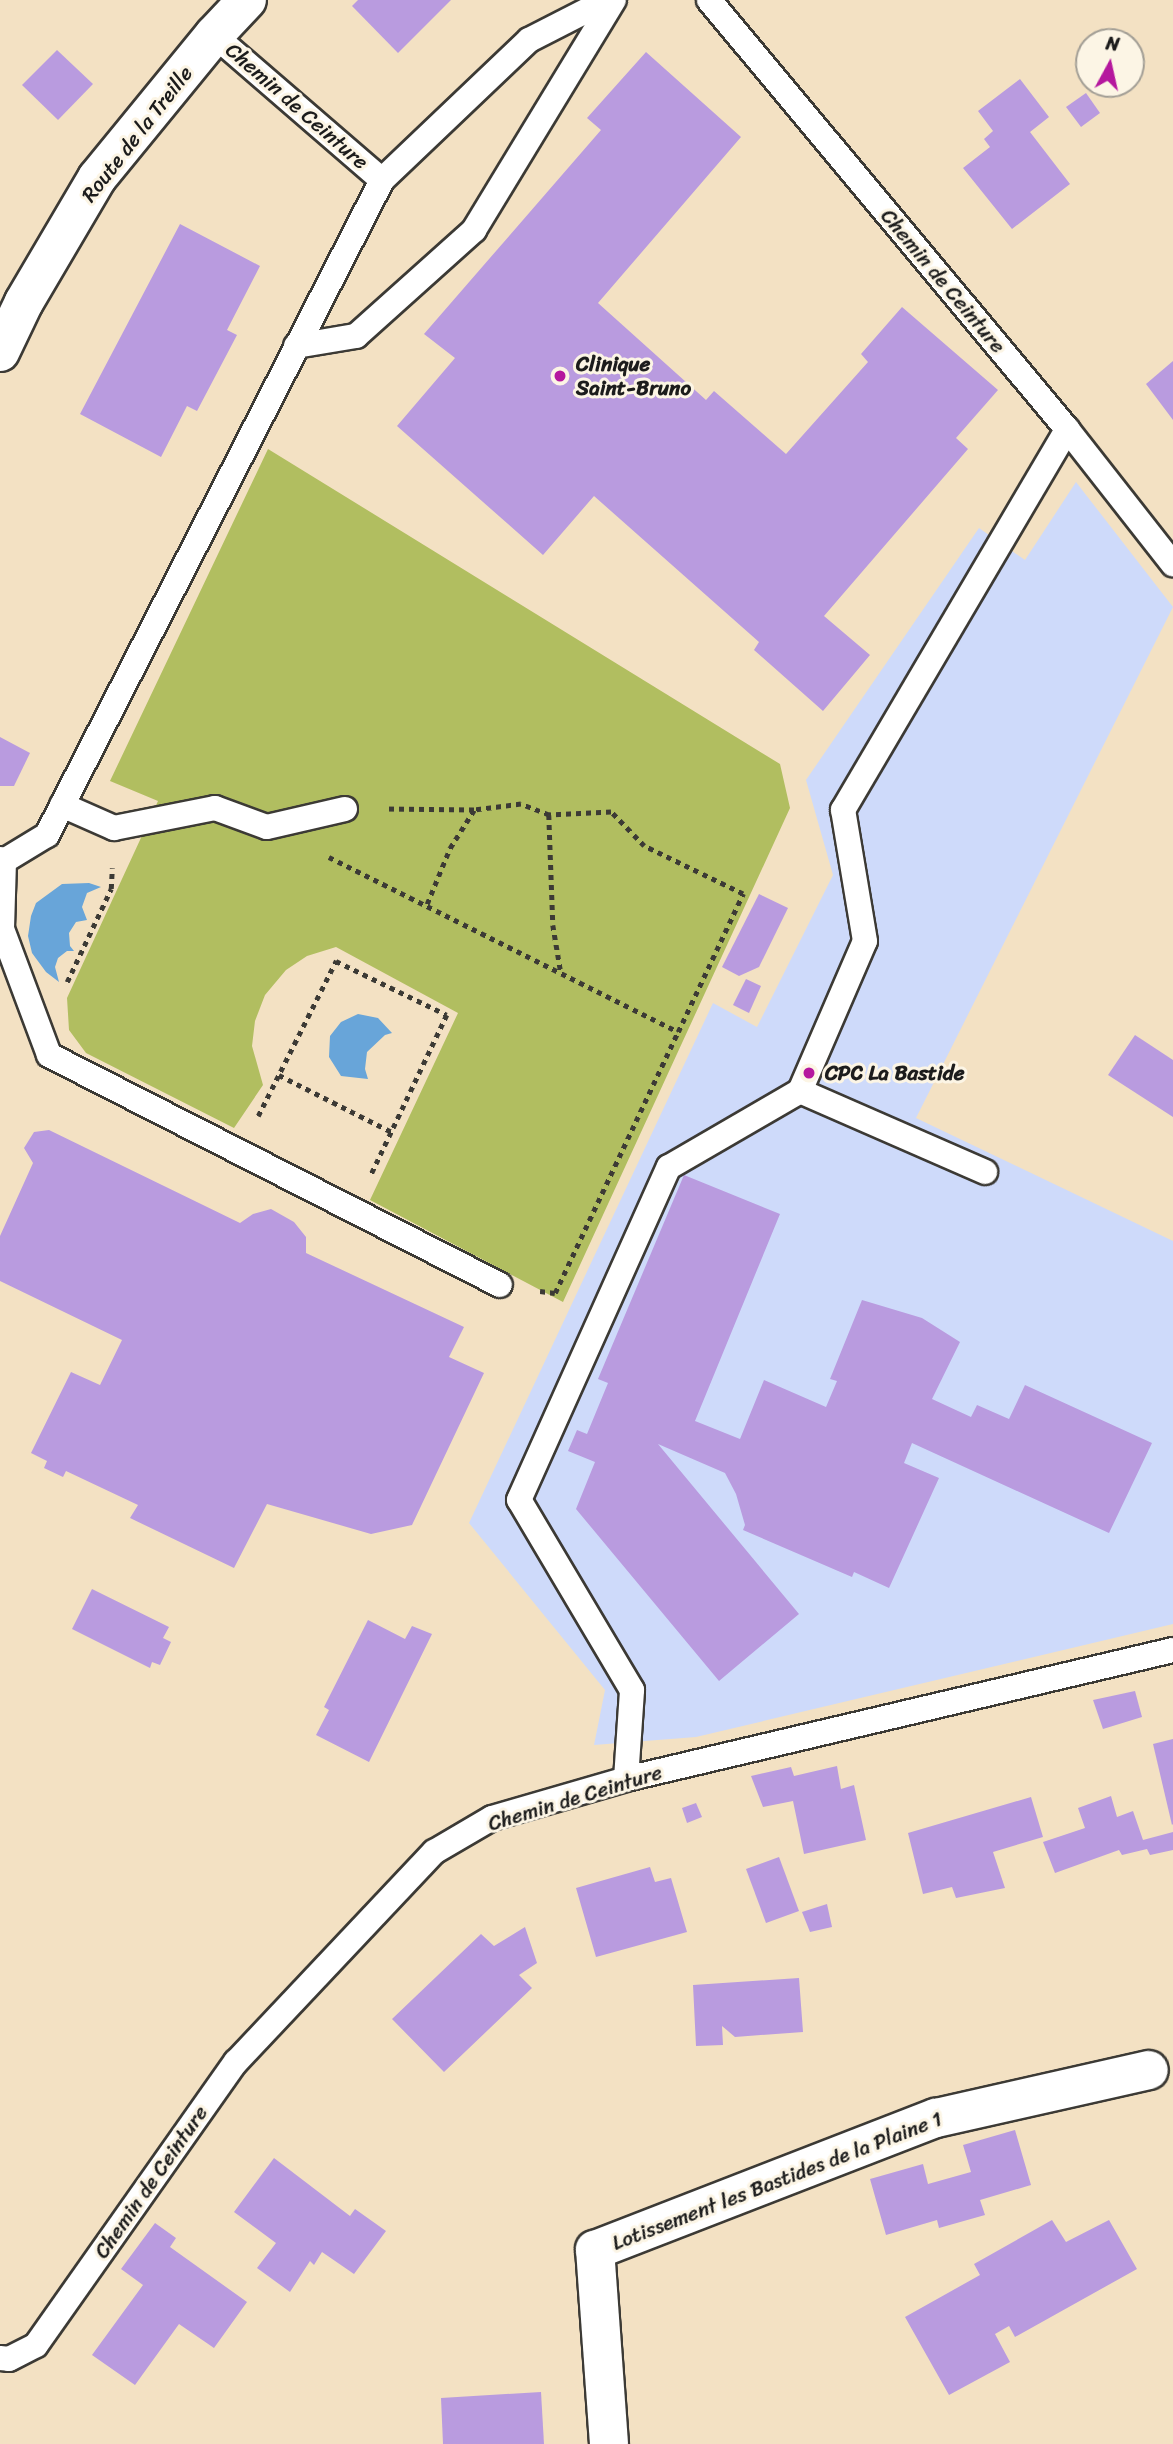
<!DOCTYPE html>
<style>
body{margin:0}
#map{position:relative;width:1173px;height:2444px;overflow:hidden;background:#f3e1c3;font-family:Sriracha,sans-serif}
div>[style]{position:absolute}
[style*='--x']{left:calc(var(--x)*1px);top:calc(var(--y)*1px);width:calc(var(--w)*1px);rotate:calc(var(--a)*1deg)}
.built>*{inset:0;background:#cedafa}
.green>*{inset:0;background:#b1be60}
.water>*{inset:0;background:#68a5d9}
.building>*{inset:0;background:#b99bdf}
.path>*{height:4.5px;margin-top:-2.25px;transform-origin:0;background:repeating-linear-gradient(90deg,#3c3a35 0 5px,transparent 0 10px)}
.roads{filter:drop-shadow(2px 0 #3c3a35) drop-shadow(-2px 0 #3c3a35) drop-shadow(0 2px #3c3a35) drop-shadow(0 -2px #3c3a35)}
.service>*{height:24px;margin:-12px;padding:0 12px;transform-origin:12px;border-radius:12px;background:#fff}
.minor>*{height:38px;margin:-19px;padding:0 19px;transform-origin:19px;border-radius:19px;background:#fff}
.dots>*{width:19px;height:19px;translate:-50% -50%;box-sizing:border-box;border:4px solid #fcf5e5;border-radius:50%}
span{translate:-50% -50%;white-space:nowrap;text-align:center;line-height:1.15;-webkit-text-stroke:6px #fcf5e5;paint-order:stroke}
.street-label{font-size:21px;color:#1c1c1c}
.poi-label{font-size:21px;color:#1c1c1c;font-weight:700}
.left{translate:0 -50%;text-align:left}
.north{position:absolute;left:1075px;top:28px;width:70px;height:70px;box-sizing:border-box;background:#fcf5e5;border:2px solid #a29e95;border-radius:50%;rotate:8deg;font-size:19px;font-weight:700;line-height:28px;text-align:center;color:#1c1c1c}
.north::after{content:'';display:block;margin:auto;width:24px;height:32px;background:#b5179e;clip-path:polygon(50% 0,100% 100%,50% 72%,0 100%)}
</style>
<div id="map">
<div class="built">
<div style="clip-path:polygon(1076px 482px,1173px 607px,916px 1118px,1173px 1241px,1173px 1624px,696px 1737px,594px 1745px,605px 1690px,469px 1523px,713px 1003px,757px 1027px,833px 875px,806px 780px,979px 528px,1025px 560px)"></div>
</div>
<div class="green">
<div style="clip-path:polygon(268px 449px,780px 764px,790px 808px,563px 1302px,370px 1200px,458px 1013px,336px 947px,307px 956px,286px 970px,265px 995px,255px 1021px,252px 1046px,263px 1085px,234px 1128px,86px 1053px,69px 1030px,67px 998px,158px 801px,110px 781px)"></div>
</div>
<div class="water">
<div style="clip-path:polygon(89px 883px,101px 887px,87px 893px,82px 907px,87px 920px,76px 922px,69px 933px,70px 946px,74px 951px,67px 951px,58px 958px,55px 967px,59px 982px,46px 972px,32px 953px,28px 936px,31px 916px,36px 903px,62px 884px)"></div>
<div style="clip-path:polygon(358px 1014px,378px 1018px,392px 1033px,385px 1035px,367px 1052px,365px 1069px,368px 1079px,341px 1076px,329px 1057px,330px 1036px,341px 1022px)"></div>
</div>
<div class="building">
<div style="clip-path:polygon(358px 0,451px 0,398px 53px,352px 6px)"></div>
<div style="clip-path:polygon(57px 50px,93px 84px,58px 120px,22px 85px)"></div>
<div style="clip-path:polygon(646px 52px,741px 137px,598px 303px,706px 400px,714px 391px,786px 454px,868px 362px,861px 354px,902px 307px,998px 390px,956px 438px,968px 449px,824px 616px,870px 655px,823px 711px,754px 650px,759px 642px,594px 496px,543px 555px,397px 426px,455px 358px,424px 334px,601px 130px,587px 118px)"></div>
<div style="clip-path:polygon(1020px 79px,1049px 117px,1030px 132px,1070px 184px,1012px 229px,963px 168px,990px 147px,984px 139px,993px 131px,978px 111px)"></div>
<div style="clip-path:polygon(1086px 93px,1100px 113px,1081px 127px,1066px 107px)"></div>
<div style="clip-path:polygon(180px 224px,260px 266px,227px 330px,237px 335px,197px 411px,187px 406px,161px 457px,80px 414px)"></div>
<div style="clip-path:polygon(1173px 361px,1173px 420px,1146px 384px)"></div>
<div style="clip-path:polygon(0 737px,30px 753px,14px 786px,0 786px)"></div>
<div style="clip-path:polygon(759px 894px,788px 908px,759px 967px,739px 976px,722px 967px)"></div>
<div style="clip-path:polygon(746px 979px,761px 986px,749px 1013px,733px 1005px)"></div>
<div style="clip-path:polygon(1135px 1035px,1173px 1060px,1173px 1117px,1108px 1075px)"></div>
<div style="clip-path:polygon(49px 1130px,240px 1223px,253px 1214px,271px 1209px,294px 1222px,306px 1237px,306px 1253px,464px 1327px,449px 1357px,484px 1373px,412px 1525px,371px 1534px,267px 1504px,234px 1568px,130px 1518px,138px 1505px,66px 1471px,63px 1477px,44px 1468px,47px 1461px,31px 1453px,71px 1372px,100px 1385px,122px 1340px,0 1281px,0 1236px,33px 1163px,24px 1148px,34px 1132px)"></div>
<div style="clip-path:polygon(684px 1175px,780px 1214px,695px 1421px,740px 1439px,764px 1380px,826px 1407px,837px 1381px,830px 1379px,862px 1300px,922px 1318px,960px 1342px,932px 1399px,971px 1417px,977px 1405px,1009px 1419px,1025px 1385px,1152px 1443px,1109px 1533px,912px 1443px,904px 1463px,939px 1478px,889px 1588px,854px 1572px,852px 1577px,743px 1530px,745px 1525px,736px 1494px,725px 1473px,658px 1444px,799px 1614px,719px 1681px,576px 1509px,595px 1462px,568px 1451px,577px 1430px,587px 1434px,608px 1383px,598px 1379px)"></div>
<div style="clip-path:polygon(92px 1589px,169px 1627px,163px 1638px,171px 1642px,160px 1665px,152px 1662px,150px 1668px,72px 1629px)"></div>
<div style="clip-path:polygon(368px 1620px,405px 1639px,412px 1626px,432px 1634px,369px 1762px,316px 1735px,329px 1710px,324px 1707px)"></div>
<div style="clip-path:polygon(1135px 1691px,1142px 1717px,1103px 1729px,1093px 1700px)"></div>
<div style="clip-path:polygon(1173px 1739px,1173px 1824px,1172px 1825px,1153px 1744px)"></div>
<div style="clip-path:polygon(837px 1766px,841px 1789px,854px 1785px,866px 1840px,804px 1854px,793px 1801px,763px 1807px,751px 1776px,791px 1767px,794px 1776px)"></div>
<div style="clip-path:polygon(1111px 1796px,1117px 1817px,1133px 1811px,1143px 1840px,1173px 1832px,1173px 1850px,1150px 1855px,1147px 1849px,1122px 1855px,1119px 1850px,1055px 1873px,1043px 1842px,1085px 1828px,1078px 1808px)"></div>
<div style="clip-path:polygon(1031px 1797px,1043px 1837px,993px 1852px,1005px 1888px,956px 1898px,952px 1887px,923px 1894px,908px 1833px)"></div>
<div style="clip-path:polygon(696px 1803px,702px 1817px,687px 1823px,682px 1808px)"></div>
<div style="clip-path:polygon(779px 1857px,799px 1911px,766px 1923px,746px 1869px)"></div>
<div style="clip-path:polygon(650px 1867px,655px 1882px,671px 1878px,687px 1932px,596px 1957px,576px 1888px)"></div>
<div style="clip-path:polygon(827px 1904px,832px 1927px,810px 1932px,802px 1912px)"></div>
<div style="clip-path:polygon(525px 1927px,537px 1963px,519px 1975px,532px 1988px,444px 2072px,392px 2019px,481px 1934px,494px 1946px)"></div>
<div style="clip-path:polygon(799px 1978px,803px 2032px,735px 2037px,722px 2026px,723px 2045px,696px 2046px,693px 1985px)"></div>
<div style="clip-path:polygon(1015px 2130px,1031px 2185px,980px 2200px,985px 2215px,939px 2228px,937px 2220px,886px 2235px,870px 2179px,923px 2164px,928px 2184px,971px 2172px,963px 2145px)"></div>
<div style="clip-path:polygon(274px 2158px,350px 2216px,355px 2209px,386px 2231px,354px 2274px,322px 2252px,314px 2265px,310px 2261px,290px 2292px,257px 2268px,276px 2243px,234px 2212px)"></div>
<div style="clip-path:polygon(1052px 2220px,1066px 2242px,1109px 2220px,1137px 2269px,1015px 2337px,1009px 2326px,995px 2334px,1010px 2362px,949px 2395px,905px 2317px,980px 2275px,974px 2264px)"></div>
<div style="clip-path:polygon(155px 2223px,176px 2238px,170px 2247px,247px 2302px,214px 2348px,179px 2324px,135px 2385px,92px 2355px,143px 2285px,121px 2269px)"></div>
<div style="clip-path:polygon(541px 2392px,544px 2444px,443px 2444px,441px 2398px)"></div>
</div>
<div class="path">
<div style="--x:549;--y:815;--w:110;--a:87.9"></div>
<div style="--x:553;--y:925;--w:49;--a:80.5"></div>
<div style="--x:329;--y:857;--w:390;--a:26.6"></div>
<div style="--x:678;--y:1032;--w:153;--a:-64.8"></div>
<div style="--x:743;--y:894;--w:110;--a:-154.1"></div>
<div style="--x:644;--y:846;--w:47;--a:-134.1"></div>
<div style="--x:611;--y:812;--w:62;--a:177.2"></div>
<div style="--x:549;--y:815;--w:30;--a:-159"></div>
<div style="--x:521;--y:804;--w:47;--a:172.7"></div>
<div style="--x:474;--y:810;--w:90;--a:-179.4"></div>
<div style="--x:427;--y:904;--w:61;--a:-67.7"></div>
<div style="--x:450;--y:848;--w:45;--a:-57.7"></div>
<div style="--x:67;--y:982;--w:103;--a:-64.7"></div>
<div style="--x:111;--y:889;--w:21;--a:-87"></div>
<div style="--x:279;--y:1075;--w:127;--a:26.8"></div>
<div style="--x:258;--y:1116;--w:174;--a:-63.3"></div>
<div style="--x:336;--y:961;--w:123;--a:25.9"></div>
<div style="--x:447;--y:1015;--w:177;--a:115.4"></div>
<div style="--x:540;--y:1291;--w:15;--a:8"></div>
<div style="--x:555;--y:1293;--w:289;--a:-64.8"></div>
</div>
<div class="roads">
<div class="service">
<div style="--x:709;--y:0;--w:559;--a:50.16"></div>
<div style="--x:1067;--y:429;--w:172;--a:51.9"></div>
<div style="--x:214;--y:35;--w:222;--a:40.8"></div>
<div style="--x:382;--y:180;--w:203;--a:-43.6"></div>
<div style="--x:529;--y:40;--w:88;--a:-27.1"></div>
<div style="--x:296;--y:346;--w:61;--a:-9.5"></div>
<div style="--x:356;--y:336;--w:159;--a:-41.9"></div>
<div style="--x:474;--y:230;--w:269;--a:-58.7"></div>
<div style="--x:62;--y:805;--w:57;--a:23.9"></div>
<div style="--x:114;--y:828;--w:103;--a:-11.2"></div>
<div style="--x:215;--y:808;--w:55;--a:20.1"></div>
<div style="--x:267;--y:827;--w:80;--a:-13"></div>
<div style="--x:0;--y:859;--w:4;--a:27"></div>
<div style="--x:4;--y:861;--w:68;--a:91.7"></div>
<div style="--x:2;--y:929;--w:134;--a:69.5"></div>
<div style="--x:49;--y:1055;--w:506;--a:27.02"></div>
<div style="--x:4;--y:861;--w:50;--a:-31.2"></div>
<div style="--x:47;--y:835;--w:736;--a:-62.91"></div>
<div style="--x:800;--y:1091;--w:202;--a:23.6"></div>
<div style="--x:626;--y:1779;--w:89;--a:-86.1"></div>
<div style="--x:632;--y:1690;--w:221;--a:-120.7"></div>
<div style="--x:519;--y:1500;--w:365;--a:-65.8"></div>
<div style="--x:669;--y:1167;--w:151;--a:-30.1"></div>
<div style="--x:800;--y:1091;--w:163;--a:-66.6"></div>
<div style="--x:865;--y:941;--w:133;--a:-99.5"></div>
<div style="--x:843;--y:810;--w:442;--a:-59.5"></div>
<div style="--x:0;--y:2358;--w:9;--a:6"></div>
<div style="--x:9;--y:2359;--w:30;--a:-27"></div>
<div style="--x:36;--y:2345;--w:347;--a:-54.8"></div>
<div style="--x:236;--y:2062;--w:289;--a:-46.7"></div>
<div style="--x:434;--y:1852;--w:67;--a:-30.4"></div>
<div style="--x:492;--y:1818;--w:140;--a:-16.2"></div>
<div style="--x:626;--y:1779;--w:562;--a:-13.27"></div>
</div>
<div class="minor">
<div style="--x:0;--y:352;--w:55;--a:-64.4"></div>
<div style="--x:24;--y:302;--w:144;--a:-59.5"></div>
<div style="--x:97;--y:178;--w:185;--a:-50.7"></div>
<div style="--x:214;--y:35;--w:48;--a:-46.7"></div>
<div style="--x:609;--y:2444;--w:195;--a:-94.1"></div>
<div style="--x:595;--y:2250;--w:366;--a:-21.2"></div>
<div style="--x:936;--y:2118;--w:218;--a:-12.7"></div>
</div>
</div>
<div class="dots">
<div style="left:560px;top:376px;background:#b5179e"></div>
<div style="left:809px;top:1073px;background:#b5179e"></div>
</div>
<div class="street-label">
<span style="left:297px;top:106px;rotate:41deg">Chemin de Ceinture</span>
<span style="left:137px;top:134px;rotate:-52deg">Route de la Treille</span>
<span style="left:943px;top:281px;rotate:50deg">Chemin de Ceinture</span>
<span style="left:575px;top:1798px;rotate:-17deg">Chemin de Ceinture</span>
<span style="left:777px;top:2181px;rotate:-21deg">Lotissement les Bastides de la Plaine 1</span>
<span style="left:151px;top:2182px;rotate:-55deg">Chemin de Ceinture</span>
</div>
<div class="poi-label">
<span class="left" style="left:576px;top:376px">Clinique<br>Saint-Bruno</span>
<span class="left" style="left:825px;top:1073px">CPC La Bastide</span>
</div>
<div class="north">N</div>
</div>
